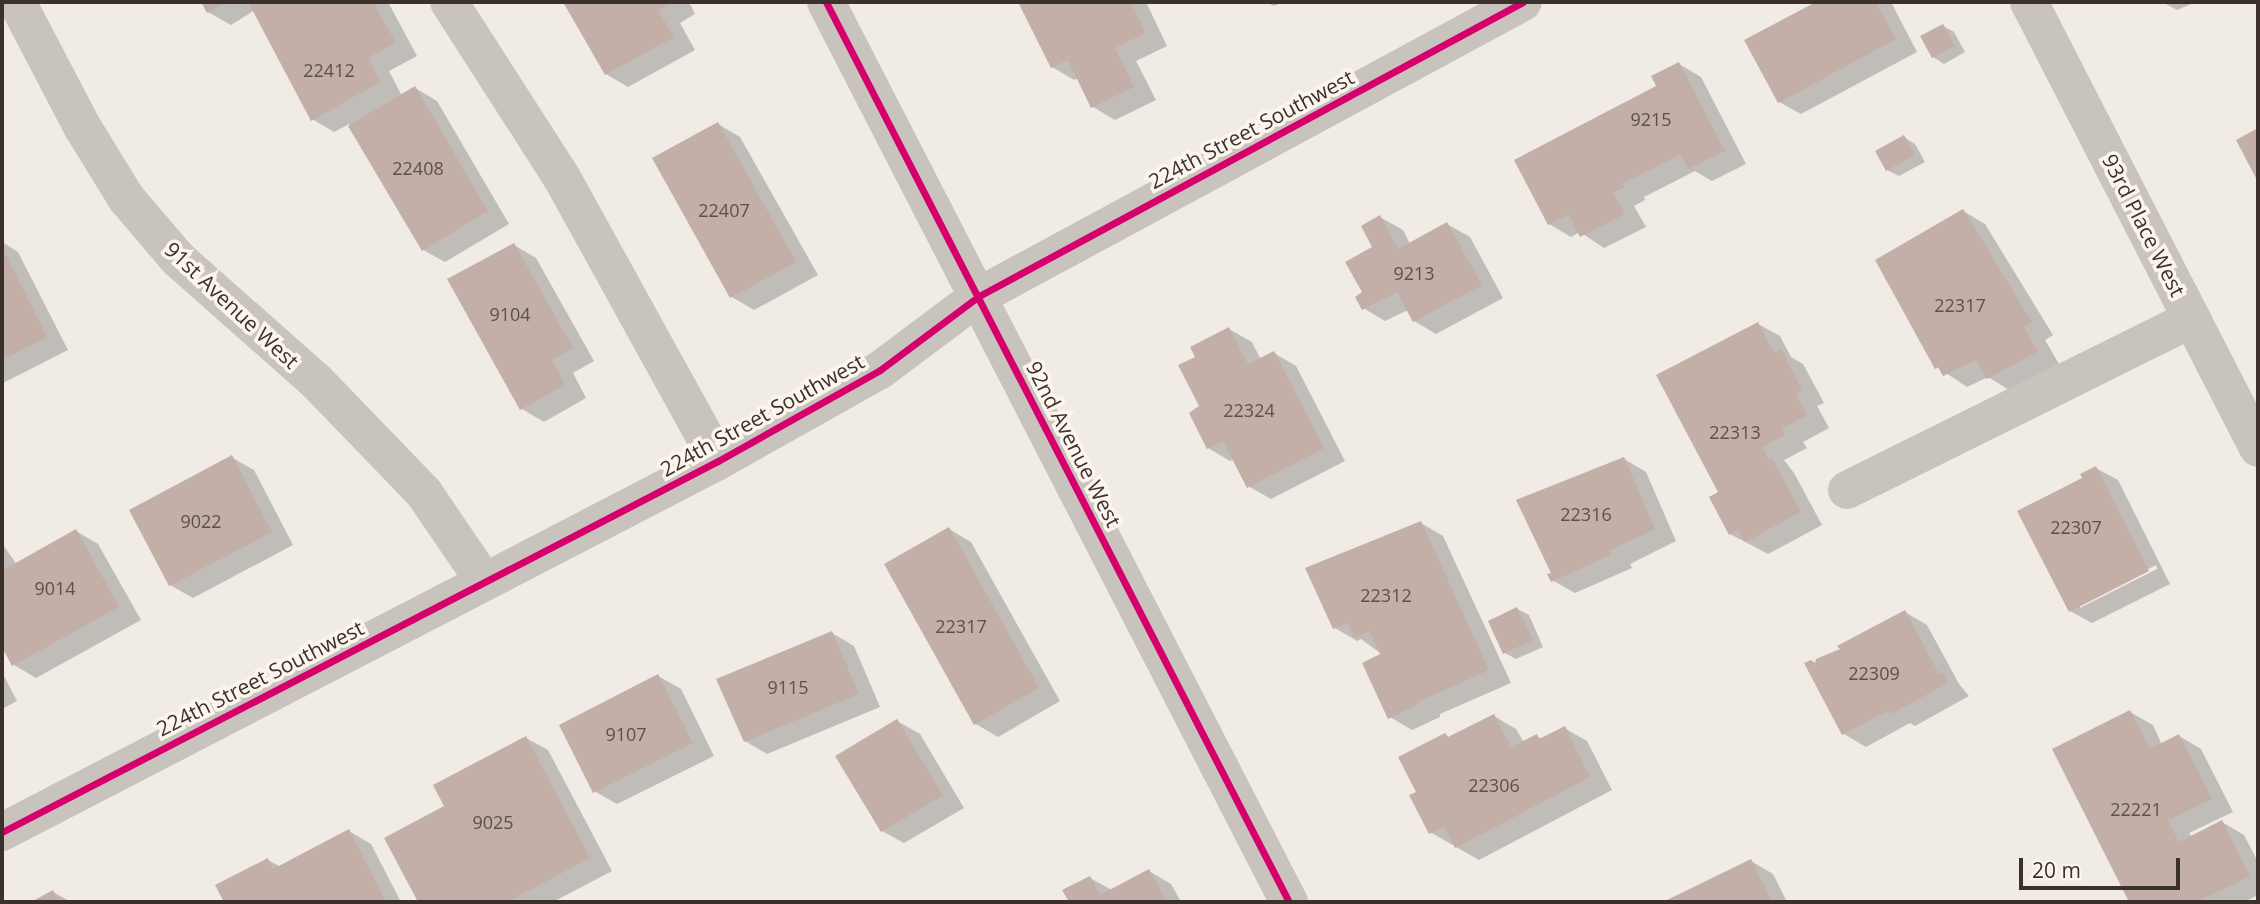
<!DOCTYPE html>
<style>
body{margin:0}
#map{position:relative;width:2260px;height:904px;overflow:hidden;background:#f0ebe5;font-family:"Open Sans",sans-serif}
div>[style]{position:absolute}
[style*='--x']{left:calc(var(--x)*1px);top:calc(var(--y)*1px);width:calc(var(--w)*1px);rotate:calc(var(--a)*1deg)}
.shadow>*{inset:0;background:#0003}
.building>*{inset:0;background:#c3afa7}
.minor>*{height:38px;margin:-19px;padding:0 19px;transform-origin:19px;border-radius:19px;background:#c9c3be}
.cycleway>*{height:7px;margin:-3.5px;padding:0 3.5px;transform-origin:3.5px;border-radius:3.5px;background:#d6006c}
span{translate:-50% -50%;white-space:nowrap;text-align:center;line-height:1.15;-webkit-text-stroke:7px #fbf5ee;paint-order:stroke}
.number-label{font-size:18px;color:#5d504a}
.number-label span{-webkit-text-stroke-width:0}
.street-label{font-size:21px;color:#3b302b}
.frame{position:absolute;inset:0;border:4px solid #3b302b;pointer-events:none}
.scale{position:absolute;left:2019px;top:858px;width:161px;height:32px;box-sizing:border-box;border:4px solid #3b302b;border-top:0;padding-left:9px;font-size:21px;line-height:24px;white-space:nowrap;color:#3b302b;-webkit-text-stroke:5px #fbf5ee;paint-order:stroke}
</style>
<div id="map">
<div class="shadow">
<div style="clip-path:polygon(203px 2px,388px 2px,417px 56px,389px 71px,402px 96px,415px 88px,437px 101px,509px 224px,445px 262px,423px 250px,349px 124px,334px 132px,312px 119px,255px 10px,231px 25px,208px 12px)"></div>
<div style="clip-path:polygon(565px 2px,689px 2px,695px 14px,680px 23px,695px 50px,628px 87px,606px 74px)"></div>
<div style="clip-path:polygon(1020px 2px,1146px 2px,1167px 46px,1136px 61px,1156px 100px,1115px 120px,1093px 107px,1079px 78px,1074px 80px,1052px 67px)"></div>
<div style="clip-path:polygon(1266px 2px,1284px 2px,1274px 6px)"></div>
<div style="clip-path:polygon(1820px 2px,1891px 2px,1917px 52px,1801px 114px,1779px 102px,1746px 40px)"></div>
<div style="clip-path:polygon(2162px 2px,2196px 2px,2177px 10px)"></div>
<div style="clip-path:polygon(1943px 26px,1954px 32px,1965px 52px,1944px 64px,1933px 57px)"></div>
<div style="clip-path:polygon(1679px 64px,1701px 77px,1746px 164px,1712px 181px,1695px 171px,1644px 197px,1645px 200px,1634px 206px,1646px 227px,1604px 248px,1580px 232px,1571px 237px,1549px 224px)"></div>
<div style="clip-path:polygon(718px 124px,740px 137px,818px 275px,754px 310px,732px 297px)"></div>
<div style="clip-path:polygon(1904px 137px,1915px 144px,1925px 162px,1899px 176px,1887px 170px)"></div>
<div style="clip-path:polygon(1963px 211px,1985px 224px,2053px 335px,2045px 340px,2059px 364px,2011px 391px,1988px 377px,1967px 387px,1937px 367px)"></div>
<div style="clip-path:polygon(1380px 217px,1403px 230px,1410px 244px,1447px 224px,1470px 237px,1503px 298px,1436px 334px,1414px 321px,1408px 310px,1385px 321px,1363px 308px)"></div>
<div style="clip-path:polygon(2px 242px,18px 252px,68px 350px,3px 383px)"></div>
<div style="clip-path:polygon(514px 245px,536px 258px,594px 361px,573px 373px,586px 398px,544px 422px,522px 409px)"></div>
<div style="clip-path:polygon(1758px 324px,1780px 336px,1791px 357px,1803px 364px,1824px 403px,1817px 406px,1829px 428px,1803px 442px,1807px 448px,1784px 460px,1794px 473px,1822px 525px,1768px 554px,1730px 534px,1720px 493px)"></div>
<div style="clip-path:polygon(1229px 329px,1252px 342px,1261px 360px,1274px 353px,1296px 366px,1345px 461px,1271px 499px,1248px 486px,1234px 459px,1230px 461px,1208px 448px,1197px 357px)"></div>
<div style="clip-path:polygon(231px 457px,254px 470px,293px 545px,193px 598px,170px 585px)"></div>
<div style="clip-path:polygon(1624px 459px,1646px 472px,1676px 541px,1630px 564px,1632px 568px,1575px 593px,1552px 580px)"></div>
<div style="clip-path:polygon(evenodd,2096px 468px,2118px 480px,2170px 584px,2092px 623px,2070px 611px,2084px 479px,2096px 468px,2156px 565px,2157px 569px,2080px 608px,2080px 604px,2156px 565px)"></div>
<div style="clip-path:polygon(1421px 523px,1443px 536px,1511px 683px,1440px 714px,1440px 717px,1412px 730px,1390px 717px,1383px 655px,1361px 639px,1357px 641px,1335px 628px)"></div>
<div style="clip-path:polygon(949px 529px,971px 542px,1060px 701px,998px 737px,976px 724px)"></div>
<div style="clip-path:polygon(76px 531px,98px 544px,141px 620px,36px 678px,14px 665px,2px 644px,2px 543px,17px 565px)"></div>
<div style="clip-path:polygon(1517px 609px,1529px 615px,1543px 647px,1516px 659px,1505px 653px)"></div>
<div style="clip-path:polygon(1905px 612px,1927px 625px,1959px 684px,1969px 696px,1915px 726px,1910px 723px,1866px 747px,1844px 734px,1842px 650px)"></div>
<div style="clip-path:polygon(832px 633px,854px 646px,880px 707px,767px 754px,745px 741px)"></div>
<div style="clip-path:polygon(2px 672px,17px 701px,2px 709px)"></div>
<div style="clip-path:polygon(658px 676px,681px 689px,714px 756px,617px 804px,594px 791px)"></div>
<div style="clip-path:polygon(2130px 712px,2153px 725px,2162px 745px,2179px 736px,2201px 749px,2233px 812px,2189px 833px,2192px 837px,2222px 822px,2244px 835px,2258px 862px,2258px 895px,2244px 902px,2130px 902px,2054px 750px)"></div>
<div style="clip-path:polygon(1494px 716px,1516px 729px,1524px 743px,1537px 736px,1542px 739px,1564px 728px,1587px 741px,1612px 790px,1479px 860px,1430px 832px,1418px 793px,1445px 735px,1451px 738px)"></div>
<div style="clip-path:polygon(897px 721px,920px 734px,964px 808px,904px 843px,882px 831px)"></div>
<div style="clip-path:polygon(526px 738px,548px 750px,612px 871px,553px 902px,420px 902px,386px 839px,447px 807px)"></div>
<div style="clip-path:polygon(349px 831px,371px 844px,401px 902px,226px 902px,218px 886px,268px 860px,281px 867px)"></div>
<div style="clip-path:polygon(1751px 861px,1773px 874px,1787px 902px,1670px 902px)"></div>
<div style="clip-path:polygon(1149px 871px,1171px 884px,1181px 902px,1071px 902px,1065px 891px,1090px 878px,1112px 890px)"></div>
<div style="clip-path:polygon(53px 892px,71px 902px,34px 902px)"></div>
</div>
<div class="building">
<div style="clip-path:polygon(201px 2px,226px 2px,207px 13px)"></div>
<div style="clip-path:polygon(248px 2px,373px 2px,396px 43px,368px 58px,380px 82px,311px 121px)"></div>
<div style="clip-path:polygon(563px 2px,672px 2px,658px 10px,674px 37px,605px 75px)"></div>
<div style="clip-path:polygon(1018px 2px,1131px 2px,1146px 33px,1115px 48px,1134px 87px,1091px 108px,1068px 60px,1051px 68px)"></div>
<div style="clip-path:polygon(1816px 2px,1876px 2px,1896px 39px,1778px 103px,1744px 40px)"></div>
<div style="clip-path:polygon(1943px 24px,1955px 46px,1932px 58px,1920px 36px)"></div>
<div style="clip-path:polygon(1679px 62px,1725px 151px,1688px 169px,1681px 154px,1622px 184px,1624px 187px,1613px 193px,1625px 214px,1580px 237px,1569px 214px,1548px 225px,1514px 160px,1656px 86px,1651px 76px)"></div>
<div style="clip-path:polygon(415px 86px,488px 211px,422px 251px,348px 126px)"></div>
<div style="clip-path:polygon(718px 122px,796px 262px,730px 298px,652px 158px)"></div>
<div style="clip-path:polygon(2258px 128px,2258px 182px,2236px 140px)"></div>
<div style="clip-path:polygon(1904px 135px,1915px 155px,1886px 171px,1875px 151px)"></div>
<div style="clip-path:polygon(1963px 209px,2032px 322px,2024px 327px,2038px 351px,1987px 379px,1976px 360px,1943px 376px,1938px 367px,1935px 369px,1875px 260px)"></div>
<div style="clip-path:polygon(1380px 215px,1398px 249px,1447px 222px,1482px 285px,1413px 322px,1397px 292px,1362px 310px,1355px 297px,1362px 292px,1345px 262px,1372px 247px,1361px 226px)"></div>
<div style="clip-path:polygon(514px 243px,573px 348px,552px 360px,565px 385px,520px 410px,447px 279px)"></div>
<div style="clip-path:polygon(2px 248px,47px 337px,2px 360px)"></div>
<div style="clip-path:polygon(1758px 322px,1774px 352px,1781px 349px,1802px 390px,1796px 394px,1807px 415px,1782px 429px,1785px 435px,1762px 447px,1769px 459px,1772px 458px,1801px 512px,1745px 542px,1738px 530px,1729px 535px,1709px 497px,1718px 492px,1656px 375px)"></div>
<div style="clip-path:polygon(1229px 327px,1248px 364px,1274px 351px,1324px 448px,1247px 488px,1223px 441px,1207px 449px,1189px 413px,1199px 406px,1178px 365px,1195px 357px,1190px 347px)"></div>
<div style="clip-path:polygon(232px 455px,272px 532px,169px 586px,129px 510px)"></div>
<div style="clip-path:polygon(1624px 457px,1655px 529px,1609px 551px,1610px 555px,1551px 582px,1547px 574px,1551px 573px,1516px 500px)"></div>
<div style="clip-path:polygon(2096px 466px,2149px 571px,2069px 612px,2017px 511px,2082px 478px,2080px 474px)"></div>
<div style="clip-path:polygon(1421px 521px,1489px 670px,1418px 702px,1419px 704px,1388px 719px,1362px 663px,1380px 654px,1369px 631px,1354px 638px,1348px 623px,1333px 629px,1305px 568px)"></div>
<div style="clip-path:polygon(949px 527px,1039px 688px,974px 725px,884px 564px)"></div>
<div style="clip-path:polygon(76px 529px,119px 607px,12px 666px,2px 647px,2px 563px,5px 569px)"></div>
<div style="clip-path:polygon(1517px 607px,1533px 640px,1503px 654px,1488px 621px)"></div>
<div style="clip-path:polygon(1905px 610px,1939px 674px,1942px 672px,1948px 683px,1891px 714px,1889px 710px,1842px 735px,1804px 663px,1811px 660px,1815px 663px,1816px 659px,1840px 649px,1837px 646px)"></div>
<div style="clip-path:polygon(832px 631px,859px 694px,744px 742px,716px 679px)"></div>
<div style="clip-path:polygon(658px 674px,693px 743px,593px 793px,559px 725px)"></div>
<div style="clip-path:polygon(2130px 710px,2150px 749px,2179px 734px,2212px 799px,2168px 820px,2179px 842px,2222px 820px,2250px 876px,2197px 902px,2129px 902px,2052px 749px)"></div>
<div style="clip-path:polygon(1494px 714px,1511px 747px,1537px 734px,1539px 739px,1565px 726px,1590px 777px,1455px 848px,1444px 826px,1429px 834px,1409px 795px,1416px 792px,1398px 757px,1445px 733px,1448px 737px)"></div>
<div style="clip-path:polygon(897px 719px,943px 795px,881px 832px,835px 756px)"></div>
<div style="clip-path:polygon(526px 736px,590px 858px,507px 902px,418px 902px,384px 838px,444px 806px,433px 785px)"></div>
<div style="clip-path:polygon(349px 829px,386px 902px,224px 902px,215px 885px,268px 858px,273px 869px)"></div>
<div style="clip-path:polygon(1751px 859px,1772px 902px,1668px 902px,1667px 900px)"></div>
<div style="clip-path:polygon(1149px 869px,1167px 902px,1069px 902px,1062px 890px,1090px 876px,1100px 895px)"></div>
<div style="clip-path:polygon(53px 890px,60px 902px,31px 902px)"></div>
</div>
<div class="minor">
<div style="--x:17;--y:2;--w:142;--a:62.4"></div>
<div style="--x:83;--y:128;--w:82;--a:58.4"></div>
<div style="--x:126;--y:198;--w:80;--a:49.6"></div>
<div style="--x:178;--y:259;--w:184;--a:41.5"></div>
<div style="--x:316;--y:381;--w:156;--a:46"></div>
<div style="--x:424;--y:493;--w:107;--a:55.7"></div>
<div style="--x:449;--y:2;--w:209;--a:57.3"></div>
<div style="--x:562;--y:178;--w:323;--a:61.1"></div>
<div style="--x:826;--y:2;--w:1012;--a:62.78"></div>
<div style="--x:2029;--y:2;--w:501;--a:62.82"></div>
<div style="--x:1847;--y:490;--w:385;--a:-26.4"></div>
<div style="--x:2;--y:832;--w:806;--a:-27.39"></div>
<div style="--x:718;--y:461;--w:186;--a:-29.3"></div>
<div style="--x:880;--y:370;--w:124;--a:-36.8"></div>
<div style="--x:979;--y:296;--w:618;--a:-28.39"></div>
</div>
<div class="cycleway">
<div style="--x:826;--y:2;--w:1012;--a:62.78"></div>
<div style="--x:2;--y:832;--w:806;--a:-27.39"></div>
<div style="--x:718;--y:461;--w:186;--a:-29.3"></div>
<div style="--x:880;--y:370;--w:124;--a:-36.8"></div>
<div style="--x:979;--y:296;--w:618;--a:-28.39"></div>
</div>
<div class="number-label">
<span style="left:329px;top:70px">22412</span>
<span style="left:1651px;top:119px">9215</span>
<span style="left:418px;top:168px">22408</span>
<span style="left:724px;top:210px">22407</span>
<span style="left:1414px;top:273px">9213</span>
<span style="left:1960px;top:305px">22317</span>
<span style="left:510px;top:314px">9104</span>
<span style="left:1249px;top:410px">22324</span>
<span style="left:1735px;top:432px">22313</span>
<span style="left:1586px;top:514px">22316</span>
<span style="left:201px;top:521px">9022</span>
<span style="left:2076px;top:527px">22307</span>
<span style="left:55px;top:588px">9014</span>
<span style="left:1386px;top:595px">22312</span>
<span style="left:961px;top:626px">22317</span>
<span style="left:1874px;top:673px">22309</span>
<span style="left:788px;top:687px">9115</span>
<span style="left:626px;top:734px">9107</span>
<span style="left:1494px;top:785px">22306</span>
<span style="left:2136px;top:809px">22221</span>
<span style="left:493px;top:822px">9025</span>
</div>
<div class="street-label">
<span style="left:1251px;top:129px;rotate:-28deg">224th Street Southwest</span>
<span style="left:2144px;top:225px;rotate:63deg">93rd Place West</span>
<span style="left:232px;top:305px;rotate:43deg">91st Avenue West</span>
<span style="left:762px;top:415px;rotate:-29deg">224th Street Southwest</span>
<span style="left:1074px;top:444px;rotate:63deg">92nd Avenue West</span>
<span style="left:260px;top:678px;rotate:-27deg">224th Street Southwest</span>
</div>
<div class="frame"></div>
<div class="scale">20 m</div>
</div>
